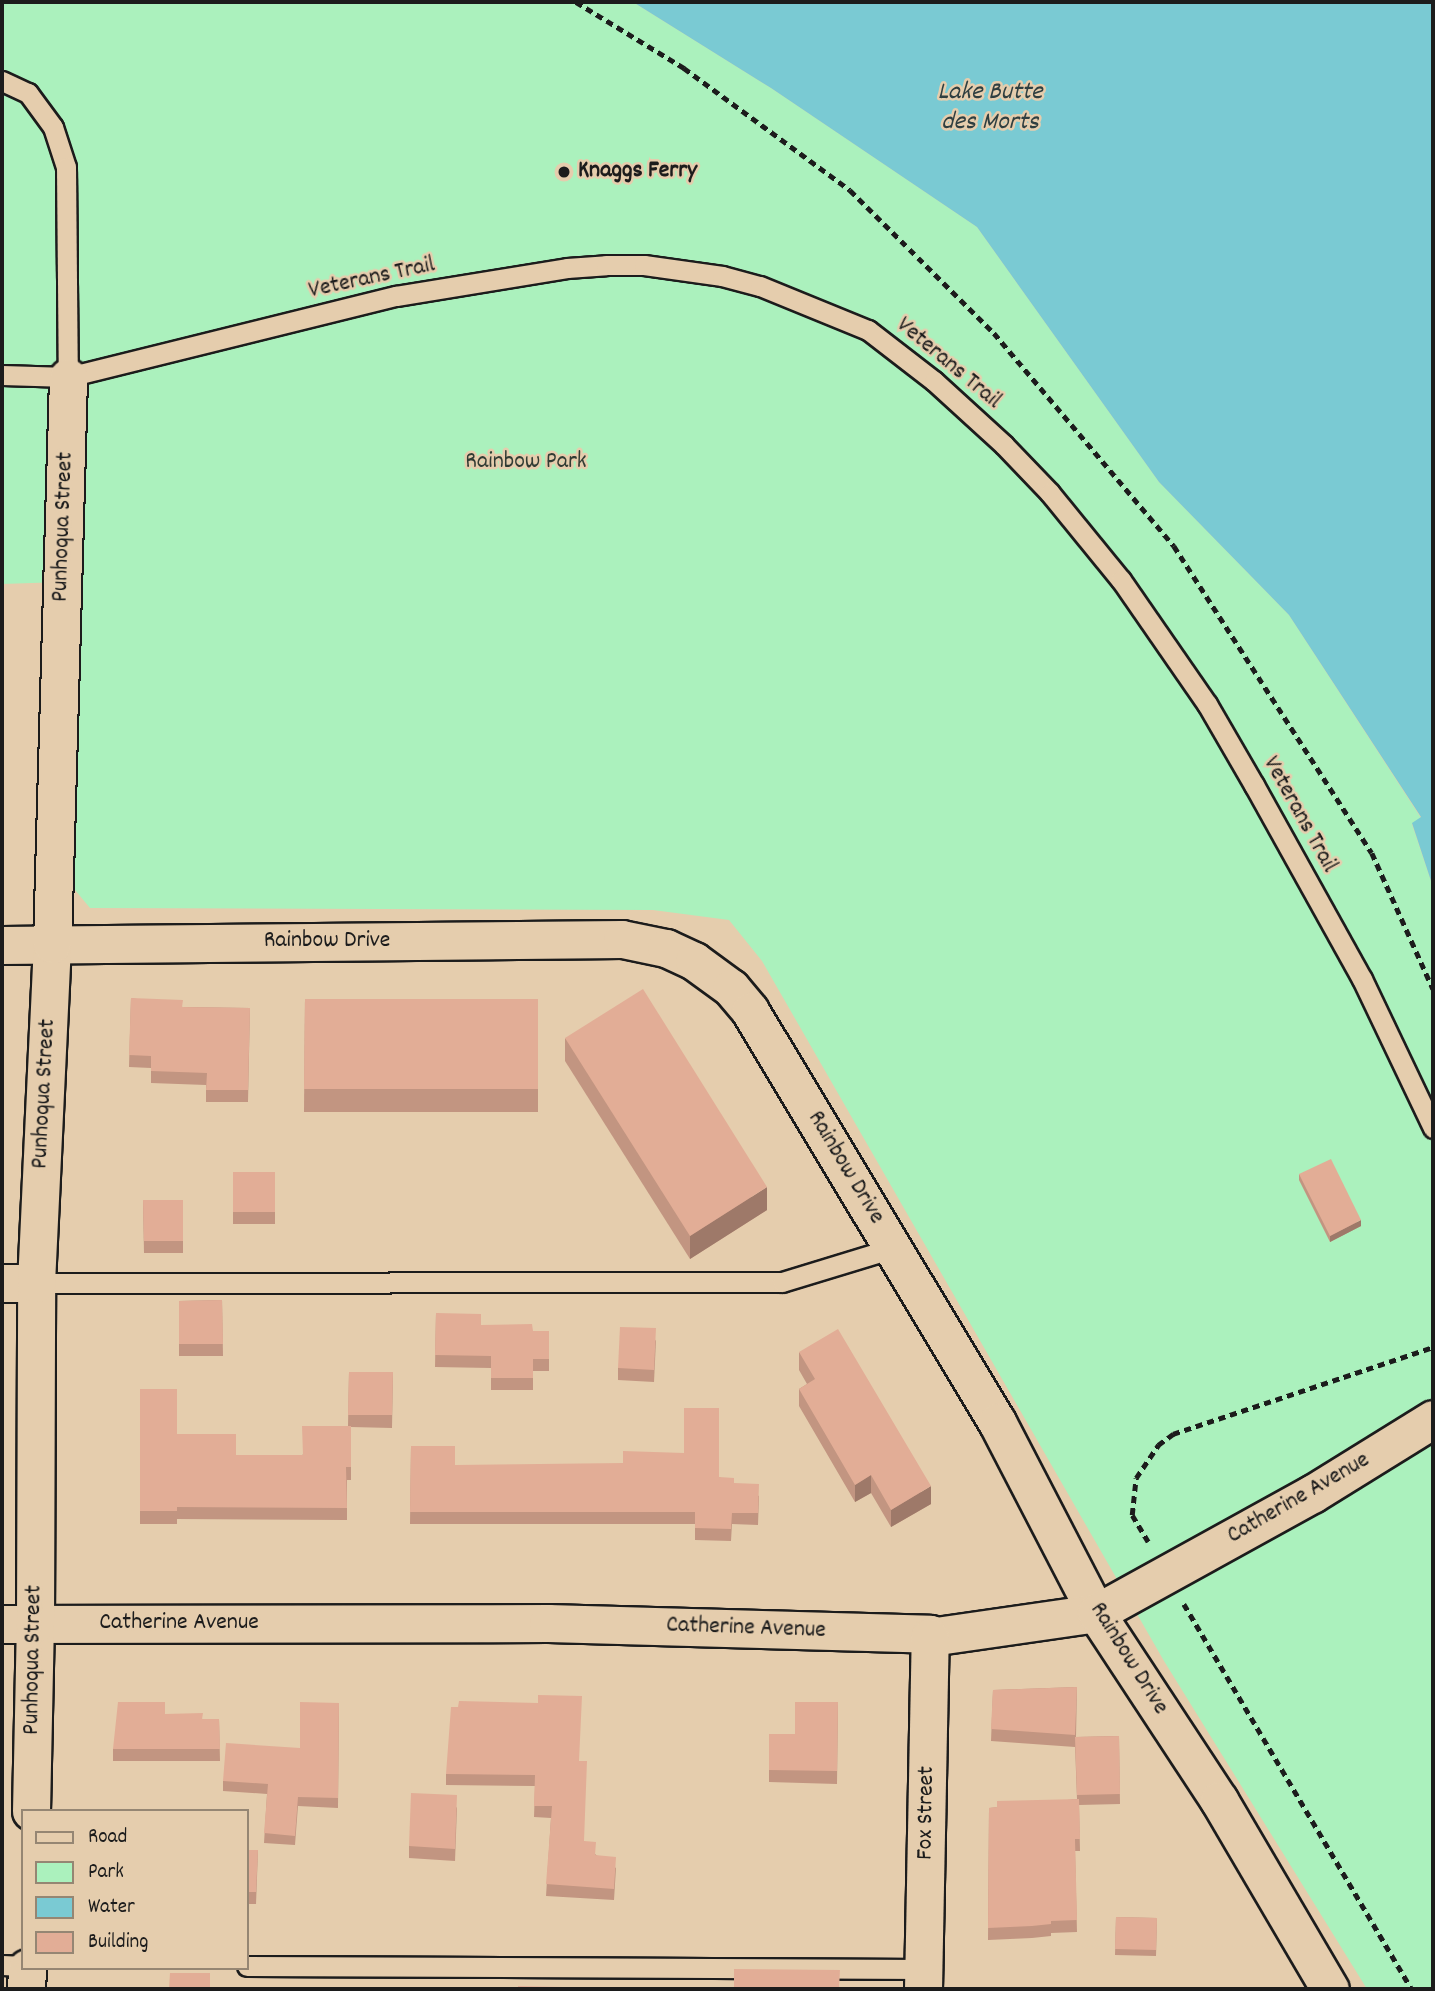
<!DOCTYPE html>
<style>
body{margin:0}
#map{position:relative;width:1435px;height:1991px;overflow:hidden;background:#e5cdad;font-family:Dekko,sans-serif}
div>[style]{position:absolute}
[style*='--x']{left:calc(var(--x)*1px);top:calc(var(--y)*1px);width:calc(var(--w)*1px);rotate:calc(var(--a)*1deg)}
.green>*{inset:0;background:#abf1bd}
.water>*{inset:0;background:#7acad3}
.path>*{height:4.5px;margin-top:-2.25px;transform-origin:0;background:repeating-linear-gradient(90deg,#1c1c1c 0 7px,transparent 0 12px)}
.roads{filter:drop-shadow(2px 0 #1c1c1c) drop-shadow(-2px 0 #1c1c1c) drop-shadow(0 2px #1c1c1c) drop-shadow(0 -2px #1c1c1c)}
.lane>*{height:19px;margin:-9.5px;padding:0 9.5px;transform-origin:9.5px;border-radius:9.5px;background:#e5cdad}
.street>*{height:37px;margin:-18.5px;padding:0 18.5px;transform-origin:18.5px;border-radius:18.5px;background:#e5cdad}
.wall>*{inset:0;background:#c29581}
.shaded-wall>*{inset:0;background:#9e7969}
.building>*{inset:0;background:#e2ad96}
.dots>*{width:19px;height:19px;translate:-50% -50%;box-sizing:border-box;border:4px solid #e5cdad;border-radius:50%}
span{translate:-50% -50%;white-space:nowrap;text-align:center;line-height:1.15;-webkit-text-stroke:5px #e5cdad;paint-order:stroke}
.poi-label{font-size:24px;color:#1c1c1c;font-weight:700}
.left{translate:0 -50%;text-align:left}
.street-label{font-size:24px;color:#1c1c1c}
.park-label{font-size:24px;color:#313c34}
.water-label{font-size:26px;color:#2f3f41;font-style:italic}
.frame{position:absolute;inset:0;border:4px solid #1c1c1c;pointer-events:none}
.legend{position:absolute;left:21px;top:1809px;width:228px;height:161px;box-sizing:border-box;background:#e5cdad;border:2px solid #958673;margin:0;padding:9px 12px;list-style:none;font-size:21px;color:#1c1c1c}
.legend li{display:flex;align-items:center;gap:14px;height:35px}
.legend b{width:35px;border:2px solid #958673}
</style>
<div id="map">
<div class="green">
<div style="clip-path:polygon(2px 2px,633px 2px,771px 88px,977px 227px,1159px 482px,1289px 615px,1421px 818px,1412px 824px,1433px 887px,1433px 1989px,1367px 1989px,1164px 1661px,762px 961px,729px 920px,653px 910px,90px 908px,70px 884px,62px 582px,2px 584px)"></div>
</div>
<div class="water">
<div style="clip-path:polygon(633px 2px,1433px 2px,1433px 887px,1412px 823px,1421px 817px,1289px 615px,1159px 482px,977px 227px,771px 88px)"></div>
</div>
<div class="path">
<div style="--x:576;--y:2;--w:127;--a:31.4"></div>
<div style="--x:684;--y:68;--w:206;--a:36.3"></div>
<div style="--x:850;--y:190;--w:203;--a:44.8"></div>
<div style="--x:994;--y:333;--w:279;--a:49.8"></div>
<div style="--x:1174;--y:546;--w:365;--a:57.2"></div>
<div style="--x:1372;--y:853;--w:149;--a:65.8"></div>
<div style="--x:1148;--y:1542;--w:31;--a:-121"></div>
<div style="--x:1132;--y:1515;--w:37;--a:-84"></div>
<div style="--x:1136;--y:1478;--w:40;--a:-56"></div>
<div style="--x:1158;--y:1445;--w:19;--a:-36"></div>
<div style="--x:1173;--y:1434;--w:274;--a:-18.5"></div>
<div style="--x:1184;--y:1604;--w:447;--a:59.4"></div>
</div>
<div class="roads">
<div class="lane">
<div style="--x:2;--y:81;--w:29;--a:25"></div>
<div style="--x:28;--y:93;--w:42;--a:53.7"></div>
<div style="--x:53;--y:127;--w:42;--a:72"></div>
<div style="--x:66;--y:167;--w:210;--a:89.5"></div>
<div style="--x:2;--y:375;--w:66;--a:1.7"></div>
<div style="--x:68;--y:377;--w:338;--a:-13.9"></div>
<div style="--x:396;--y:296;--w:173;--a:-9.3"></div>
<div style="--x:567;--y:268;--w:39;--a:-4"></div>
<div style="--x:606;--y:265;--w:38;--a:0"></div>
<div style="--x:644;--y:265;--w:79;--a:8"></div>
<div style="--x:722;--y:276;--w:39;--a:15"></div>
<div style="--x:760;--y:286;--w:117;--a:22.2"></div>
<div style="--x:868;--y:330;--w:83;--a:37.7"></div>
<div style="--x:934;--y:381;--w:95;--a:42.4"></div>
<div style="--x:1004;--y:445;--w:66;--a:46.2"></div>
<div style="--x:1050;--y:493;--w:112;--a:50.8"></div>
<div style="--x:1121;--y:580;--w:151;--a:55.3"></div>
<div style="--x:1207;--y:704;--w:94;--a:59.9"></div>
<div style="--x:1254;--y:785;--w:222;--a:60.9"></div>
<div style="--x:1362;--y:979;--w:165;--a:64.5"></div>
<div style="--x:36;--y:1283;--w:746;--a:-0.08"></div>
<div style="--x:782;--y:1282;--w:116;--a:-17"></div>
<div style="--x:2;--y:1965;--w:21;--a:3"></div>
<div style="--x:247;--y:1966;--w:677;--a:0.25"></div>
</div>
<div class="street">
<div style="--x:2;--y:945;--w:620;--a:-0.55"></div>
<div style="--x:622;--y:939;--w:45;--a:11.6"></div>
<div style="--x:666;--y:948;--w:31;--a:25"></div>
<div style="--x:694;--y:961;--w:46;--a:36.1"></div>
<div style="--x:731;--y:988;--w:30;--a:50"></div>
<div style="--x:750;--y:1011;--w:480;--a:59"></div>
<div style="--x:997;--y:1422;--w:215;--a:62.6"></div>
<div style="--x:1096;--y:1613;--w:224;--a:56.7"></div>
<div style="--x:1219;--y:1800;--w:219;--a:59.6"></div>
<div style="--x:2;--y:1283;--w:34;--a:0"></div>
<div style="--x:2;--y:1624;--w:546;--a:-0.1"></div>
<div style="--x:548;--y:1623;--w:382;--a:1.6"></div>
<div style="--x:930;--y:1634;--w:3;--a:90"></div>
<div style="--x:930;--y:1637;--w:168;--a:-8.2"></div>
<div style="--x:1096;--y:1613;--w:247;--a:-28.9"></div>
<div style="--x:1312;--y:1494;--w:142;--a:-31.8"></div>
<div style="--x:31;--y:1811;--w:187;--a:-88.8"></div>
<div style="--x:35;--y:1624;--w:341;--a:-89.8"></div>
<div style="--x:36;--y:1283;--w:339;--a:-87.3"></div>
<div style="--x:52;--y:944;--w:567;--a:-88.38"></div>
<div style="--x:26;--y:1989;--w:21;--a:-87"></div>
<div style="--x:923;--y:1989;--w:352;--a:-88.9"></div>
</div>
</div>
<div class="wall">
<div style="clip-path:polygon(131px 998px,183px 1007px,250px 1008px,248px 1102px,206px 1102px,206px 1085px,151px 1083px,151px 1068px,129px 1067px)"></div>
<div style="clip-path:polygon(305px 999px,538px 999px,538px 1112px,304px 1112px)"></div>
<div style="clip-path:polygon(565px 1038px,767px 1210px,690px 1259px,565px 1061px)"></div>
<div style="clip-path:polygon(233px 1172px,275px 1172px,275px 1224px,233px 1224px)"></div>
<div style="clip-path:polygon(1299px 1174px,1361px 1226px,1330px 1242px,1299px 1180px)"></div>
<div style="clip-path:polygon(143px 1200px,183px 1200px,183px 1253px,144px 1253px)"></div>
<div style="clip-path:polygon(222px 1300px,223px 1356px,179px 1356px,179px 1301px)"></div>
<div style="clip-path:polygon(436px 1313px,481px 1325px,533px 1331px,549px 1331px,549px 1371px,533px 1371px,533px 1390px,491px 1390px,491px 1368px,435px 1367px)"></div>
<div style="clip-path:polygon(656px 1340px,654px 1382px,618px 1380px,618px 1368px)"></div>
<div style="clip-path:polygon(799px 1352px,931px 1504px,891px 1527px,871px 1493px,855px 1502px,799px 1406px,799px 1389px,807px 1384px,799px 1370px)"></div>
<div style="clip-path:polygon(349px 1372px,393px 1372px,392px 1428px,351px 1427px,351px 1480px,347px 1480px,347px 1520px,177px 1519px,177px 1524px,140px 1524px,140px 1389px,177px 1434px,236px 1455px,302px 1455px,348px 1426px)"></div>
<div style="clip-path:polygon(411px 1446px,455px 1465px,719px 1477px,759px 1496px,758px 1525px,732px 1524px,731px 1541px,695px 1540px,695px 1524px,410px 1524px)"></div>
<div style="clip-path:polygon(1077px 1687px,1076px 1737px,1119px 1736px,1120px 1804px,1079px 1805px,1080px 1851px,1075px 1851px,1077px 1932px,1051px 1933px,1051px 1936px,1032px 1938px,988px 1940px,989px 1808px,1077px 1799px,1075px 1745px,1075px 1747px,991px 1741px,993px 1690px)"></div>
<div style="clip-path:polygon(838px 1702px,837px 1784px,769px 1782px,769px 1734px,795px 1734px)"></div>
<div style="clip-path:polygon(339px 1703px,338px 1808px,298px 1806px,295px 1845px,264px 1843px,267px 1794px,223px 1791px,223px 1781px,300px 1748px)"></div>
<div style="clip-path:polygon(165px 1714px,203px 1719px,219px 1719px,220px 1761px,113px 1761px,113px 1749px)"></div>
<div style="clip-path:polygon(580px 1761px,584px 1841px,596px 1855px,616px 1868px,614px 1900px,546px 1896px,551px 1818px,534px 1817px,535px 1786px,446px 1785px,446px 1774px)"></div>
<div style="clip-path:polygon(457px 1807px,455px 1861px,409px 1858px,409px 1846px)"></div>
<div style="clip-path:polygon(247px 1850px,258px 1850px,256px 1904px,247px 1904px)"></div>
<div style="clip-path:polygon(1116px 1917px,1157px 1918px,1156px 1956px,1115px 1955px)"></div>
</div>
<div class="shaded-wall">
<div style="clip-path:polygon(767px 1187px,767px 1210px,690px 1259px,690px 1236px)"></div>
<div style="clip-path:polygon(1361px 1220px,1361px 1226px,1330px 1242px,1330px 1236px)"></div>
<div style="clip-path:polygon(871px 1475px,871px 1493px,855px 1502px,855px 1485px)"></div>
<div style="clip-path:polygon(931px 1486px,931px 1504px,891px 1527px,891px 1510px)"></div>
</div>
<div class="building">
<div style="clip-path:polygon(643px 989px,767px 1187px,690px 1236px,565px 1038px)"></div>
<div style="clip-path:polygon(131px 998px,183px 1000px,182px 1007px,250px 1008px,248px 1090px,206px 1090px,207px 1073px,151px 1071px,151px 1056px,129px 1055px)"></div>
<div style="clip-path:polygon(305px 999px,538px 999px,538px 1089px,304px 1089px)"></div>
<div style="clip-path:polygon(1331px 1159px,1361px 1220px,1330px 1236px,1299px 1174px)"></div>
<div style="clip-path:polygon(233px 1172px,275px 1172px,275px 1212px,233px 1212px)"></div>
<div style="clip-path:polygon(143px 1200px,183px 1200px,183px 1241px,144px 1241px)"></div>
<div style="clip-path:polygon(222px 1300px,223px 1344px,179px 1344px,179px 1301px)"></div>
<div style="clip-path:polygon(436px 1313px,481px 1314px,481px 1325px,532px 1324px,533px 1331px,549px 1331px,549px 1359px,533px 1359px,533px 1378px,491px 1378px,491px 1356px,435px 1355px)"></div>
<div style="clip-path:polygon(620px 1327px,656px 1328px,654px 1370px,618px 1368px)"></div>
<div style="clip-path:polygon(838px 1329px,931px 1486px,891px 1510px,871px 1475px,855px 1485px,799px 1389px,815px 1379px,799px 1352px)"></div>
<div style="clip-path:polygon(349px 1372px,393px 1372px,392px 1415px,348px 1415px)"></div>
<div style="clip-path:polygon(140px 1389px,177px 1389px,177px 1434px,236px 1434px,236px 1455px,303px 1455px,302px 1426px,351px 1426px,351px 1467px,346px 1467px,347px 1508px,177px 1507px,177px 1511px,140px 1511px)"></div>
<div style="clip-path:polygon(684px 1408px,719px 1408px,719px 1477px,734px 1478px,734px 1483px,759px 1484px,758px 1513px,732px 1513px,731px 1529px,695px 1528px,695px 1512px,410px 1512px,411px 1446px,455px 1446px,455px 1465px,623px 1463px,623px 1451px,684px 1453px)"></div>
<div style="clip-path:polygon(1077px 1687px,1075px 1735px,991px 1729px,993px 1690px)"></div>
<div style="clip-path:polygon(538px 1695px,582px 1696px,579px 1761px,587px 1761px,584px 1841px,596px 1842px,595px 1855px,616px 1857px,614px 1889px,546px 1884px,552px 1806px,534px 1806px,535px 1775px,446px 1774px,451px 1707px,458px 1707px,459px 1701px,538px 1703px)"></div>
<div style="clip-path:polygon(118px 1702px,165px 1702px,165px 1714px,203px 1713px,202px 1719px,219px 1719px,220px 1749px,113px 1749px)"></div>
<div style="clip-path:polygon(300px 1702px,339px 1703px,338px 1798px,298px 1797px,295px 1836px,264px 1833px,268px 1784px,223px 1781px,226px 1743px,300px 1748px)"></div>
<div style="clip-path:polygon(795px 1702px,838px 1702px,837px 1771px,769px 1770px,769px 1734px,795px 1734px)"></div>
<div style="clip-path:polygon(1119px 1736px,1120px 1794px,1077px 1795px,1075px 1737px)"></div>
<div style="clip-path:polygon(411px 1793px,457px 1795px,455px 1849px,409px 1846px)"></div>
<div style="clip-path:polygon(1079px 1799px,1080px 1839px,1075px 1839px,1077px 1920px,1051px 1921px,1051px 1924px,1032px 1926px,988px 1928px,989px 1808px,997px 1807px,997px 1801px)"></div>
<div style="clip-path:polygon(247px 1850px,258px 1850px,256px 1892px,247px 1892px)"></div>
<div style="clip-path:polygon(1116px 1917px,1157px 1918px,1156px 1950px,1115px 1949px)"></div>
<div style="clip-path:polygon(734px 1969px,840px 1970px,839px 1989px,734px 1989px)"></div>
<div style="clip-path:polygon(170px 1973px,210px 1973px,210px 1989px,169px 1989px)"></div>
<div style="clip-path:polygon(518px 1986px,563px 1987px,563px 1989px,518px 1989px)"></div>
</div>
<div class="dots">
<div style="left:564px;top:172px;background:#1c1c1c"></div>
</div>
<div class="poi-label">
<span class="left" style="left:578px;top:172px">Knaggs Ferry</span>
</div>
<div class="street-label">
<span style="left:372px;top:279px;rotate:-12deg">Veterans Trail</span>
<span style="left:948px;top:364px;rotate:40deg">Veterans Trail</span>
<span style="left:64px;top:527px;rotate:-88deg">Punhoqua Street</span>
<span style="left:1299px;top:815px;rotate:61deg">Veterans Trail</span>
<span style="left:327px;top:942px">Rainbow Drive</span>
<span style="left:45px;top:1094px;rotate:-87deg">Punhoqua Street</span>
<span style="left:845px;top:1168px;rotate:59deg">Rainbow Drive</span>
<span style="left:1299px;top:1499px;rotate:-30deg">Catherine Avenue</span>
<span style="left:179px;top:1624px">Catherine Avenue</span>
<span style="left:746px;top:1629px;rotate:2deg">Catherine Avenue</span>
<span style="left:1128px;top:1659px;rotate:58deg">Rainbow Drive</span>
<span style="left:34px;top:1660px;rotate:-89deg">Punhoqua Street</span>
<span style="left:927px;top:1813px;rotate:-89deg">Fox Street</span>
</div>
<div class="park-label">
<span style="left:526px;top:463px">Rainbow Park</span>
</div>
<div class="water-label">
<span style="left:990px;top:108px">Lake Butte<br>des Morts</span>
</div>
<div class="frame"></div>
<ul class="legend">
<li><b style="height:9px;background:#e5cdad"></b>Road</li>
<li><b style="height:19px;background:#abf1bd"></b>Park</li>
<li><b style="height:19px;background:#7acad3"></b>Water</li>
<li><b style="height:19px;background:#e2ad96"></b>Building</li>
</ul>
</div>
